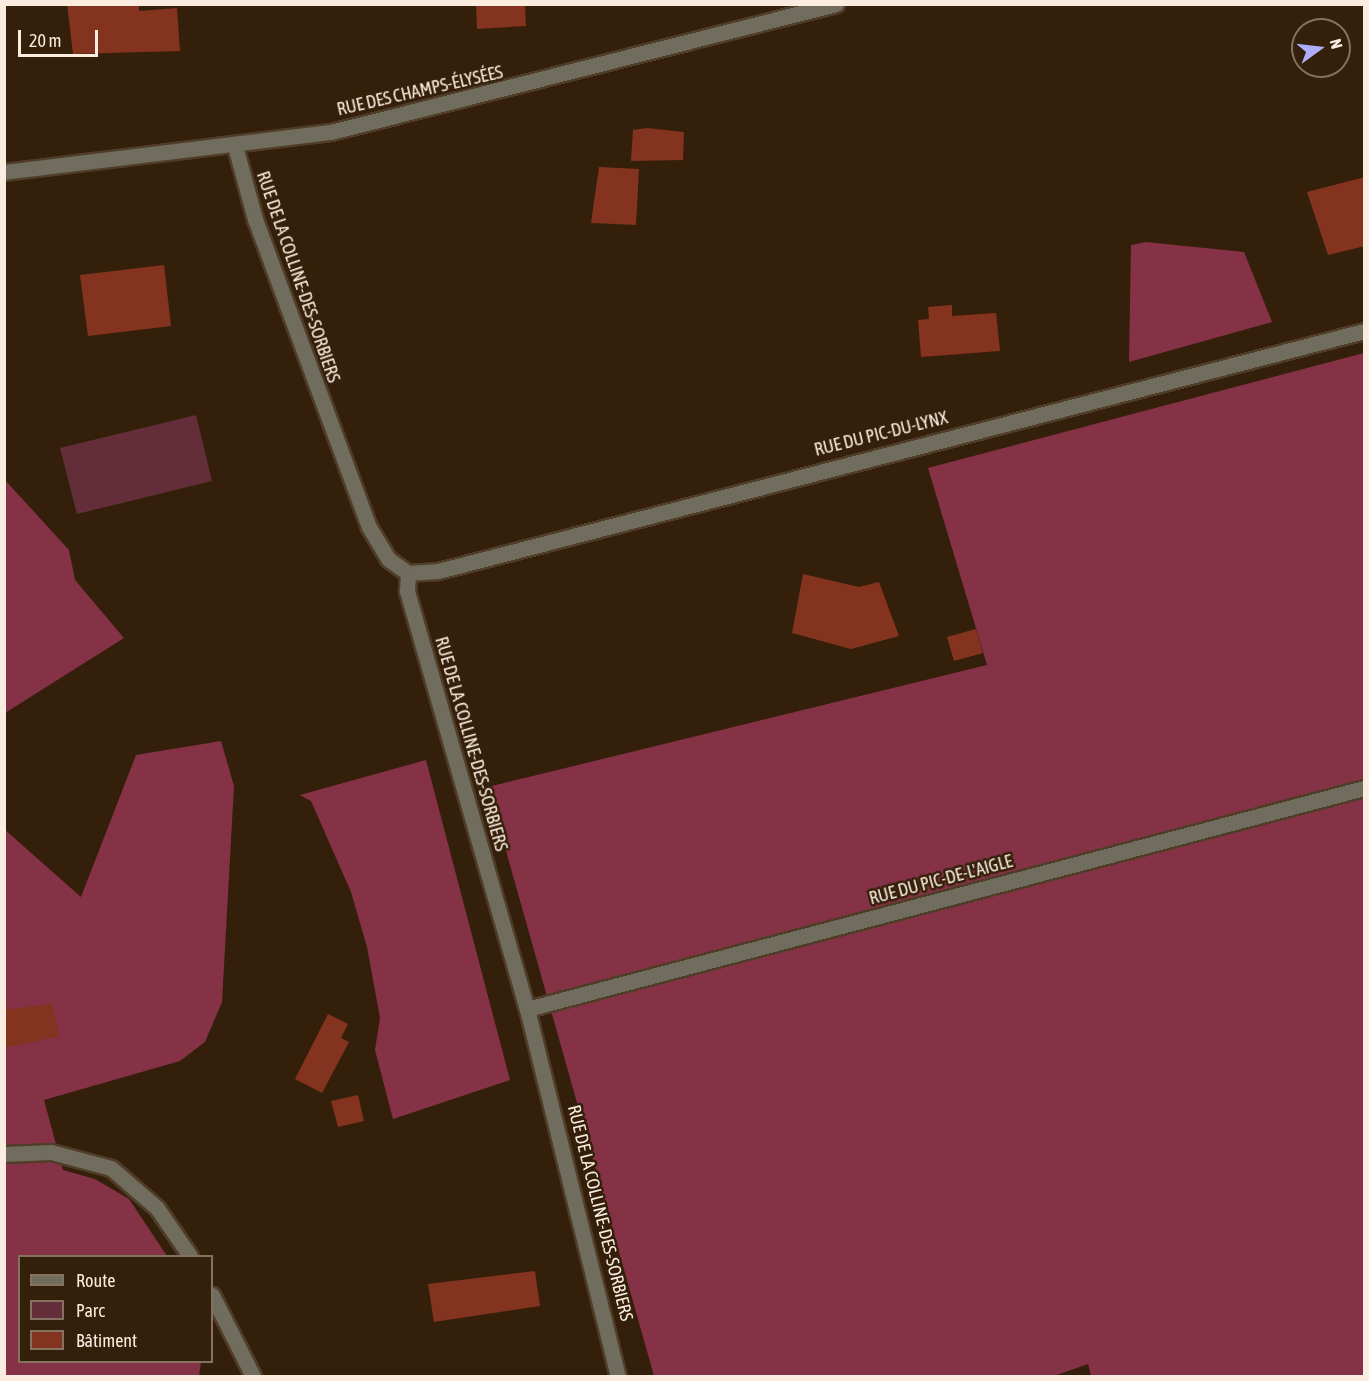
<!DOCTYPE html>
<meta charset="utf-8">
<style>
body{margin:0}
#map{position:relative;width:1369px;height:1381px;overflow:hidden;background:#34200a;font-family:"Asap Condensed",sans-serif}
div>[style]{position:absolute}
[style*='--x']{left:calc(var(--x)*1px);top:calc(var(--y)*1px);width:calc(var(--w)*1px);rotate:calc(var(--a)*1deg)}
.green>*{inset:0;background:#642d3a}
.forest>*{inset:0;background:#853146}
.building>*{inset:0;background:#84331e}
.roads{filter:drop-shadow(2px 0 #503d28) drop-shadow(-2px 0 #503d28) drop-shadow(0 2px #503d28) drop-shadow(0 -2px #503d28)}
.minor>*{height:15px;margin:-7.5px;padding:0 7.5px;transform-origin:7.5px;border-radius:7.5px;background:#706c5e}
span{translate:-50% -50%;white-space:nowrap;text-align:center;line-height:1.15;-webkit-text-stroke:5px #34200a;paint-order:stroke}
.street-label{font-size:18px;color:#faecdf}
.frame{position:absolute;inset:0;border:6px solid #faecdf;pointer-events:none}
.legend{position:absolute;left:18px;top:1255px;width:195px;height:108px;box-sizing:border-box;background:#34200a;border:2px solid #83725f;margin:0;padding:8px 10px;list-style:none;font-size:18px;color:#faecdf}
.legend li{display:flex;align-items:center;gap:12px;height:30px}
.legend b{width:30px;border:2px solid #83725f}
.north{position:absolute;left:1291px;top:18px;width:60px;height:60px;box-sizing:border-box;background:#34200a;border:2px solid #83725f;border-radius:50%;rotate:75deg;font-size:16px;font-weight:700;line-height:24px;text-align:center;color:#faecdf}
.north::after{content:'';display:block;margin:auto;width:21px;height:27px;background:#aeaefb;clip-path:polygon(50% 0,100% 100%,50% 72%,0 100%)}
.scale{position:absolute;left:18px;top:30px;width:80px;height:27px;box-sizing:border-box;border:3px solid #faecdf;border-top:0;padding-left:8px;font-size:18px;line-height:21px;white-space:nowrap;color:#faecdf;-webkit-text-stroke:4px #34200a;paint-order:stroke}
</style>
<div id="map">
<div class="green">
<div style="clip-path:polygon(196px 415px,212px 481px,77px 514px,60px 448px)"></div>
</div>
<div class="forest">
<div style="clip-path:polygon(1146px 242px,1244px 252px,1272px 322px,1129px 362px,1131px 245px)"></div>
<div style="clip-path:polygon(1364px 353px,1364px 1376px,1091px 1376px,1088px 1364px,1054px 1376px,654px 1376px,488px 787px,987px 665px,928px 468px)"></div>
<div style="clip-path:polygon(5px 480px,69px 550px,75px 580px,124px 638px,5px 713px)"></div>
<div style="clip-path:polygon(221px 741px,234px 786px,222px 1002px,205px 1042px,180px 1061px,44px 1100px,63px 1170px,95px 1179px,129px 1199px,167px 1256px,20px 1256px,20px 1362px,201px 1362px,199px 1376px,5px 1376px,4px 829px,81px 897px,136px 755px)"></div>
<div style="clip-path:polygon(426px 760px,510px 1080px,393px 1119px,375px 1050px,380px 1018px,367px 947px,351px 892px,311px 801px,300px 795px)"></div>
</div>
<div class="building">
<div style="clip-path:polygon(67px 4px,139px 6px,139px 11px,177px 8px,180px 51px,73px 54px)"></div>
<div style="clip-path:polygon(476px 4px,525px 4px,526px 26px,477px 29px)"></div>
<div style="clip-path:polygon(647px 128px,684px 132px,683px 160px,631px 161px,633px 130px)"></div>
<div style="clip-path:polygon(599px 167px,639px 169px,636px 225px,591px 223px)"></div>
<div style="clip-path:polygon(1365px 177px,1365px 246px,1328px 255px,1307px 192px)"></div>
<div style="clip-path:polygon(164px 265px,171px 326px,88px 336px,80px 275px)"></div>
<div style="clip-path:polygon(952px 305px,952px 316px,996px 313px,1000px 351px,921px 357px,918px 320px,929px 319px,928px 307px)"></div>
<div style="clip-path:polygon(803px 574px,859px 587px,879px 582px,899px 636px,851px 649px,792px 633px)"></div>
<div style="clip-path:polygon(976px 629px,983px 653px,954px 661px,947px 637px)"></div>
<div style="clip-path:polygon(52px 1004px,59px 1036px,4px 1048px,4px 1010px)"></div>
<div style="clip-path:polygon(328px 1014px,348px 1024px,341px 1038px,349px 1042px,322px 1093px,295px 1079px)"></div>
<div style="clip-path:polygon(358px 1095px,364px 1121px,338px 1127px,331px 1101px)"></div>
<div style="clip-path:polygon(535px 1271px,540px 1306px,434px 1322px,428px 1284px)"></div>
</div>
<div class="roads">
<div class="minor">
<div style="--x:235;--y:146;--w:76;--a:74.7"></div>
<div style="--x:255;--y:219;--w:328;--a:69.7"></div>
<div style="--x:369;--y:527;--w:37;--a:59"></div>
<div style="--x:388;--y:559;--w:24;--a:35"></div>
<div style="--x:408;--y:573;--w:30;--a:-4"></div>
<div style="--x:438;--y:571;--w:957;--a:-14.53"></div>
<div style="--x:4;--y:172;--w:329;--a:-7"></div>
<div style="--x:331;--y:132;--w:521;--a:-14.22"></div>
<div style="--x:408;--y:573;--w:18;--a:93"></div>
<div style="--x:407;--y:591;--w:435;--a:74"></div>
<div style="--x:527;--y:1009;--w:378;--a:76.1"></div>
<div style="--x:527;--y:1009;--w:866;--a:-14.79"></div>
<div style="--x:4;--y:1154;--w:47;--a:-2.4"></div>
<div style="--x:51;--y:1152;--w:62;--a:14.9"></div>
<div style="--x:111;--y:1168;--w:61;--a:41"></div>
<div style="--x:157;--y:1208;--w:58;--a:55.5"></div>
<div style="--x:212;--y:1295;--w:91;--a:63.2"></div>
</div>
</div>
<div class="street-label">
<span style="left:420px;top:91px;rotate:-13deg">RUE DES CHAMPS-ÉLYSÉES</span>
<span style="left:298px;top:277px;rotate:71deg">RUE DE LA COLLINE-DES-SORBIERS</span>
<span style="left:881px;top:434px;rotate:-14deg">RUE DU PIC-DU-LYNX</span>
<span style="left:471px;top:744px;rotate:74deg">RUE DE LA COLLINE-DES-SORBIERS</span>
<span style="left:941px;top:880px;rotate:-15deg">RUE DU PIC-DE-L'AIGLE</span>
<span style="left:600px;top:1213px;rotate:76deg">RUE DE LA COLLINE-DES-SORBIERS</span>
</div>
<div class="frame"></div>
<ul class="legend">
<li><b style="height:8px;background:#706c5e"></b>Route</li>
<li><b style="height:16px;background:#642d3a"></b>Parc</li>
<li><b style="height:16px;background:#84331e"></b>Bâtiment</li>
</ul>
<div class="north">N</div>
<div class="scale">20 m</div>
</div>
